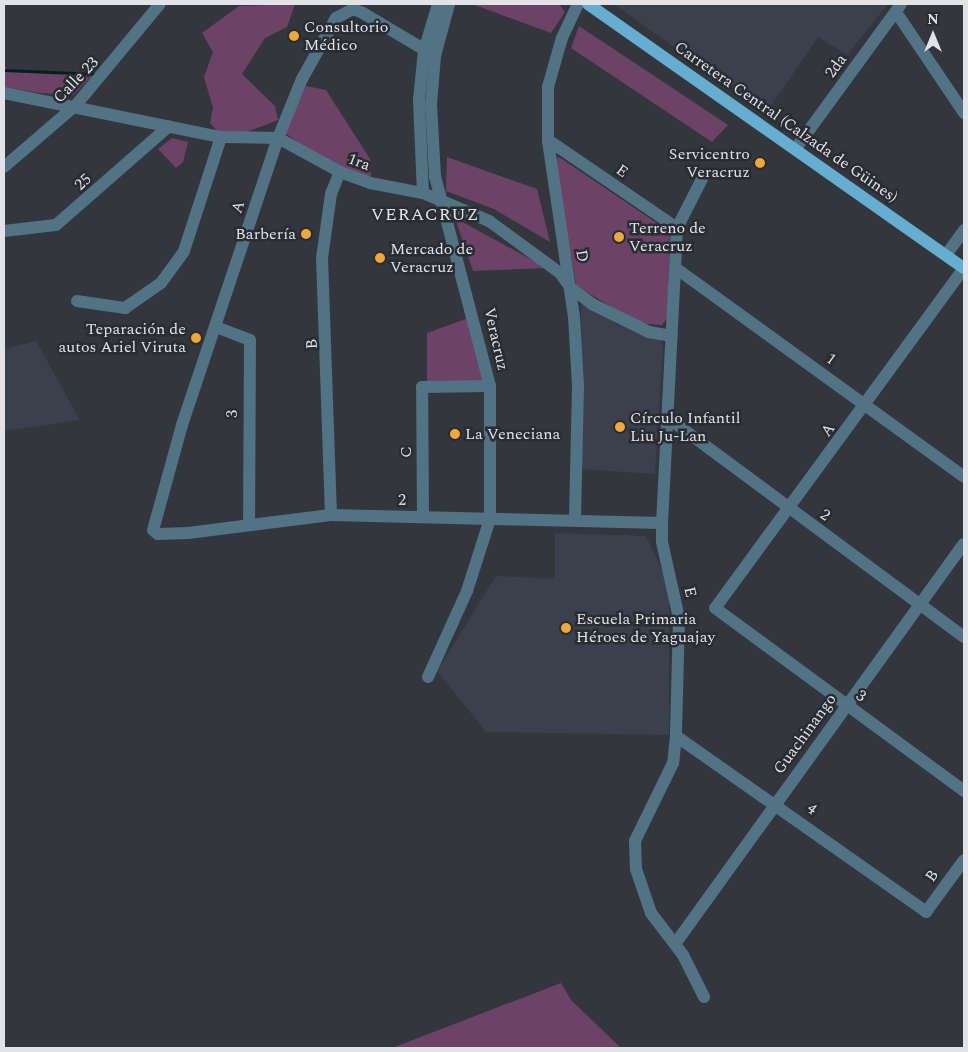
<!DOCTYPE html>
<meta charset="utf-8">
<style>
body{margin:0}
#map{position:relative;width:968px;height:1052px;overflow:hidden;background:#33363c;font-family:Spectral,serif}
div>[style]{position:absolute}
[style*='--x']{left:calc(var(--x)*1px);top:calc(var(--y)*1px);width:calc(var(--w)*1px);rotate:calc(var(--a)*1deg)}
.built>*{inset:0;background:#3b414c}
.green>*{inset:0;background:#6d4267}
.stream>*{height:3px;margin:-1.5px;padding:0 1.5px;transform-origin:1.5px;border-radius:1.5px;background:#002121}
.minor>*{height:12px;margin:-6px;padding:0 6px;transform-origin:6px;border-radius:6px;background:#527383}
.tertiary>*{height:12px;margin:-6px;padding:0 6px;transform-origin:6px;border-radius:6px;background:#527383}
.primary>*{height:12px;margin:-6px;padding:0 6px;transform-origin:6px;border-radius:6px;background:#66aecf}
.dots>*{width:14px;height:14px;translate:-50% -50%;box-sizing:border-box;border:2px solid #292c32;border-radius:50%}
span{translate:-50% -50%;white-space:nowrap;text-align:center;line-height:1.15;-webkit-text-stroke:5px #292c32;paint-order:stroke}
.poi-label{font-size:16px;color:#e1e3e6}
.left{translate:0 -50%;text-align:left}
.right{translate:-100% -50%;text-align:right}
.street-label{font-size:16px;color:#e1e3e6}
.neighbourhood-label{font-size:18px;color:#e1e3e6;letter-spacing:1px}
.frame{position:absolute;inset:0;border:5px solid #e1e3e6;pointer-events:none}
.north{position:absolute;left:908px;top:10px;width:50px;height:50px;-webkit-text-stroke:4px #292c32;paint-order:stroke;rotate:0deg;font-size:14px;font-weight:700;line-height:20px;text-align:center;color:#e1e3e6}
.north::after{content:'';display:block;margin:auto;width:18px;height:22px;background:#e1e3e6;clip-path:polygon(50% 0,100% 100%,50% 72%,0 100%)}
</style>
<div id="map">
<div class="built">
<div style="clip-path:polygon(614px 4px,888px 4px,847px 55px,818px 37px,766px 113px)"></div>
<div style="clip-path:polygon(581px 303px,618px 324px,660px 339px,663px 346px,655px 474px,582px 469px)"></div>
<div style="clip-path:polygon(36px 341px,80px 420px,4px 431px,4px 349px)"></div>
<div style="clip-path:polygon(555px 533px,646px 536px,669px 585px,669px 735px,486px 732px,437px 671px,496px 576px,555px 579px)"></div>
</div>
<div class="green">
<div style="clip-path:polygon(295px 4px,287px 27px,265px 38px,242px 74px,275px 106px,278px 120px,244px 133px,218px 132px,210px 123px,213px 108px,204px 77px,213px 52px,202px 33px,239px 6px)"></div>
<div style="clip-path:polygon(472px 4px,559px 4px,565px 12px,551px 33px)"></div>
<div style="clip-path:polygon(579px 26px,728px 125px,712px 142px,571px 48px)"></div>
<div style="clip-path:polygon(4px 65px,8px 70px,95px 73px,73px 95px,39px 93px,4px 87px)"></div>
<div style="clip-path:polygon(306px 86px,326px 90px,370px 159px,371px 179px,314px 154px,285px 133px)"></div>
<div style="clip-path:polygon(172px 138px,188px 142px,183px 162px,176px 168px,158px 149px)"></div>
<div style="clip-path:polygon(447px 157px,537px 189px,550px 242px,494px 209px,446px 191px)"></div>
<div style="clip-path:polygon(559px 157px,670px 232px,667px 318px,662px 325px,637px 323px,576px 285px,554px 160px)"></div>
<div style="clip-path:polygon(455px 218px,547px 268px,473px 271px)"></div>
<div style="clip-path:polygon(471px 317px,484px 381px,427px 382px,427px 333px)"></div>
<div style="clip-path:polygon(561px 983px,571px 1000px,621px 1048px,392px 1048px)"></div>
</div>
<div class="stream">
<div style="--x:4;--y:70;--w:94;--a:2.4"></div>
</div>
<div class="minor">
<div style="--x:896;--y:12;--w:122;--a:56"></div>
<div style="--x:435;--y:56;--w:84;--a:-149.2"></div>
<div style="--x:363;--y:13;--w:11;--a:-158"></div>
<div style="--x:353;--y:9;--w:19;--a:152"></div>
<div style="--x:336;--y:18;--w:70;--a:119.1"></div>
<div style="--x:302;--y:79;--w:64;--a:112.1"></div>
<div style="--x:278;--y:138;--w:303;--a:108.5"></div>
<div style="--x:182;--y:425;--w:109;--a:105.4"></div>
<div style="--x:153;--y:530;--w:6;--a:39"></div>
<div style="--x:158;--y:534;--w:30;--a:-2"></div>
<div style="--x:188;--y:533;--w:144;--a:-7.2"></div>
<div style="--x:331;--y:515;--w:331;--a:1.4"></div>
<div style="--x:4;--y:93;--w:221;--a:11.5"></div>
<div style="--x:221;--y:137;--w:57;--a:1"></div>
<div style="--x:278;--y:138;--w:71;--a:28.7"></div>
<div style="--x:340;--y:172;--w:32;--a:20"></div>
<div style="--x:370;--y:183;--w:54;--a:10.7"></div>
<div style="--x:423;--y:193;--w:72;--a:23"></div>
<div style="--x:489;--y:221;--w:88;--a:36.2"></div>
<div style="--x:560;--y:273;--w:19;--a:54"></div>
<div style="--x:571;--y:288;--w:26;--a:37"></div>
<div style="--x:592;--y:304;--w:64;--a:26.2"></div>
<div style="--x:649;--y:332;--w:23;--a:10"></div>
<div style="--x:548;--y:140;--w:156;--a:34.3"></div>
<div style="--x:796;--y:148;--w:178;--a:-53.9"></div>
<div style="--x:702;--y:179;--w:55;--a:117"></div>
<div style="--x:677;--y:228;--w:295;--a:92.9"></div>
<div style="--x:662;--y:523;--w:19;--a:90"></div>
<div style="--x:662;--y:542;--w:78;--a:77.4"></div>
<div style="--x:679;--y:618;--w:118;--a:91.5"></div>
<div style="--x:676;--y:736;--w:27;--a:96"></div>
<div style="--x:673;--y:763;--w:87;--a:116"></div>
<div style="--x:635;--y:841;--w:28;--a:88"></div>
<div style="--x:636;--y:869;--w:46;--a:71.2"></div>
<div style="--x:651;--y:913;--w:53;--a:52.7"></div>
<div style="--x:683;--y:955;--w:47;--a:63.4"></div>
<div style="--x:423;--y:193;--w:93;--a:-92.5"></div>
<div style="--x:419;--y:100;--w:49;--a:-84.2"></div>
<div style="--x:424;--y:51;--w:49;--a:-73.4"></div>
<div style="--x:4;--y:231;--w:52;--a:-6.6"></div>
<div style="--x:56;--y:225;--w:150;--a:-41.2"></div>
<div style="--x:946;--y:255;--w:31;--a:-54"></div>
<div style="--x:964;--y:268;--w:421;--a:126.2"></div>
<div style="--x:715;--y:608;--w:309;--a:36.3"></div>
<div style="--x:677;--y:269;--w:354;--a:35.9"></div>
<div style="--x:77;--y:301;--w:49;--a:8.3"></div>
<div style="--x:125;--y:308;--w:44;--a:-34.8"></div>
<div style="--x:161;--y:283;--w:39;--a:-54"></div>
<div style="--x:184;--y:251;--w:120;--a:-72"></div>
<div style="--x:216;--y:327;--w:36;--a:21"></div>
<div style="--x:250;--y:340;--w:185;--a:90.3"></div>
<div style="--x:668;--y:418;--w:368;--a:36.5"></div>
<div style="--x:331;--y:515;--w:257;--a:-92"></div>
<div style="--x:322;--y:258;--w:65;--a:-82"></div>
<div style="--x:331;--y:194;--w:24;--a:-68"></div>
<div style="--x:423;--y:516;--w:129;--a:-90.4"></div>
<div style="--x:422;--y:387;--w:68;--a:-0.8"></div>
<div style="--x:575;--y:519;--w:133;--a:-88.7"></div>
<div style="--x:578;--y:386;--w:69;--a:-93.3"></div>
<div style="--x:574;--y:317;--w:179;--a:-98.4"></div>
<div style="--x:548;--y:140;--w:53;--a:-90"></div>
<div style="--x:548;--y:87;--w:51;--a:-74.1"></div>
<div style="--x:562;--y:38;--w:38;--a:-65"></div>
<div style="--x:428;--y:677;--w:94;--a:-65.6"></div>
<div style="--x:467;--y:591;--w:76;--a:-72.3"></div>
<div style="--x:490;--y:519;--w:133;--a:-90"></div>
<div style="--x:490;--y:386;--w:217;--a:-104.7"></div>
<div style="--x:435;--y:176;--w:72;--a:-93.2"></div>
<div style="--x:431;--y:104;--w:48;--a:-85.2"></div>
<div style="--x:435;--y:56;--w:54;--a:-74.9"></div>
<div style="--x:676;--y:736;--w:306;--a:35.1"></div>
<div style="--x:926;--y:912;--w:64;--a:-53.8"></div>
<div style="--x:675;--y:944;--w:493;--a:-54.2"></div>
</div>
<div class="tertiary">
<div style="--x:4;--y:167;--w:95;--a:-40.7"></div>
<div style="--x:76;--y:105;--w:131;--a:-50.3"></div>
</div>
<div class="primary">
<div style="--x:588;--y:4;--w:459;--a:35.1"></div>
</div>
<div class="dots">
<div style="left:294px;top:36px;background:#eea83c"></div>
<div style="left:760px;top:163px;background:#eea83c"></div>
<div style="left:306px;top:234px;background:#eea83c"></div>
<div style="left:619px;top:237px;background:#eea83c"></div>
<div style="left:380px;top:258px;background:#eea83c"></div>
<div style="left:196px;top:338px;background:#eea83c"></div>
<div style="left:620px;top:427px;background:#eea83c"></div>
<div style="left:455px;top:434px;background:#eea83c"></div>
<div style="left:566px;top:628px;background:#eea83c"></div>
</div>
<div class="poi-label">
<span class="left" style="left:304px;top:36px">Consultorio<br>Médico</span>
<span class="right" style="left:750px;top:163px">Servicentro<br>Veracruz</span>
<span class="left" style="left:629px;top:237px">Terreno de<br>Veracruz</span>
<span class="right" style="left:296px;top:234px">Barbería</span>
<span class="left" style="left:390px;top:258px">Mercado de<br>Veracruz</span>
<span class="right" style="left:186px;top:338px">Teparación de<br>autos Ariel Viruta</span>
<span class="left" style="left:630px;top:427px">Círculo Infantil<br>Liu Ju-Lan</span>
<span class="left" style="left:465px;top:434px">La Veneciana</span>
<span class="left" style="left:576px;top:628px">Escuela Primaria<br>Héroes de Yaguajay</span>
</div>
<div class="street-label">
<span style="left:836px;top:66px;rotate:-54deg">2da</span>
<span style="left:76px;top:80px;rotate:-46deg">Calle 23</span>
<span style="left:786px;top:122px;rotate:35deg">Carretera Central (Calzada de Güines)</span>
<span style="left:359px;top:162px;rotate:21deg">1ra</span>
<span style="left:622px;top:171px;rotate:35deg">E</span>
<span style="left:83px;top:182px;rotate:-42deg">25</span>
<span style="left:238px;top:207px;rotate:-72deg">A</span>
<span style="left:582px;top:256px;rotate:81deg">D</span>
<span style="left:496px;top:339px;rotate:77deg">Veracruz</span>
<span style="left:312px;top:344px;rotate:-93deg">B</span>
<span style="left:831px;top:359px;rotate:36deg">1</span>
<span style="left:232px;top:414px;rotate:-89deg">3</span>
<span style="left:828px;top:430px;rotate:-54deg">A</span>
<span style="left:406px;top:452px;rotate:-90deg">C</span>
<span style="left:402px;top:500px;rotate:1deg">2</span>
<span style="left:825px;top:515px;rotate:37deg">2</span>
<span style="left:690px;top:592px;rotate:77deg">E</span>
<span style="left:861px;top:696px;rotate:36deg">3</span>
<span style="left:805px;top:734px;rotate:-54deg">Guachinango</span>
<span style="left:812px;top:809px;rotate:36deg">4</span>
<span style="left:932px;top:876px;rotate:-54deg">B</span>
</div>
<div class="neighbourhood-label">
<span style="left:425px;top:215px">VERACRUZ</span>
</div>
<div class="frame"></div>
<div class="north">N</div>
</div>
